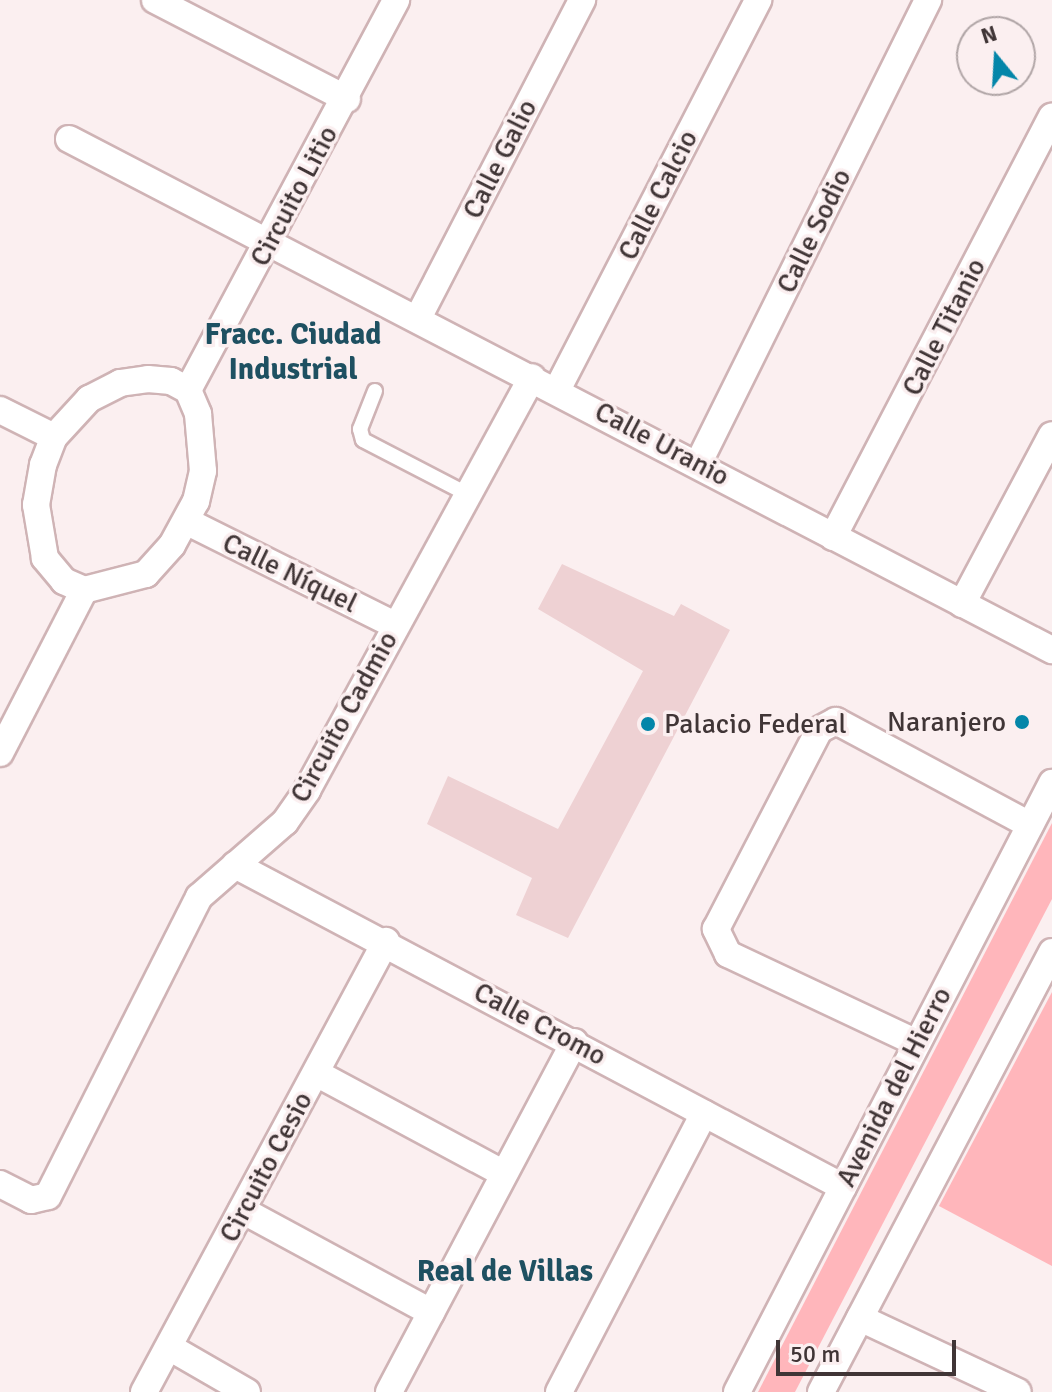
<!DOCTYPE html>
<meta charset="utf-8">
<style>
body{margin:0}
#map{position:relative;width:1052px;height:1392px;overflow:hidden;background:#fbeff0;font-family:Signika,sans-serif}
div>[style]{position:absolute}
[style*='--x']{left:calc(var(--x)*1px);top:calc(var(--y)*1px);width:calc(var(--w)*1px);rotate:calc(var(--a)*1deg)}
.green>*{inset:0;background:#ffb6bb}
.building>*{inset:0;background:#eed1d3}
.roads{filter:drop-shadow(2px 0 #cfb3b5) drop-shadow(-2px 0 #cfb3b5) drop-shadow(0 2px #cfb3b5) drop-shadow(0 -2px #cfb3b5)}
.lane>*{height:14px;margin:-7px;padding:0 7px;transform-origin:7px;border-radius:7px;background:#fff}
.street>*{height:26px;margin:-13px;padding:0 13px;transform-origin:13px;border-radius:13px;background:#fff}
.dots>*{width:22px;height:22px;translate:-50% -50%;box-sizing:border-box;border:4px solid #fbeff0;border-radius:50%}
span{translate:-50% -50%;white-space:nowrap;text-align:center;line-height:1.15;-webkit-text-stroke:7px #fbeff0;paint-order:stroke}
.street-label{font-size:28px;color:#403536}
.poi-label{font-size:28px;color:#403536}
.right{translate:-100% -50%;text-align:right}
.left{translate:0 -50%;text-align:left}
.neighbourhood-label{font-size:30px;color:#1e5061;font-weight:700}
.north{position:absolute;left:956px;top:16px;width:80px;height:80px;box-sizing:border-box;background:#fbeff0;border:2px solid #b0a5a6;border-radius:50%;rotate:342deg;font-size:22px;font-weight:700;line-height:32px;text-align:center;color:#403536}
.north::after{content:'';display:block;margin:auto;width:28px;height:36px;background:#0486a9;clip-path:polygon(50% 0,100% 100%,50% 72%,0 100%)}
.scale{position:absolute;left:776px;top:1340px;width:180px;height:36px;box-sizing:border-box;border:4px solid #403536;border-top:0;padding-left:10px;font-size:24px;line-height:28px;white-space:nowrap;color:#403536;-webkit-text-stroke:6px #fbeff0;paint-order:stroke}
</style>
<div id="map">
<div class="green">
<div style="clip-path:polygon(1052px 823px,1052px 899px,795px 1392px,758px 1392px)"></div>
<div style="clip-path:polygon(1052px 992px,1052px 1266px,939px 1206px)"></div>
</div>
<div class="building">
<div style="clip-path:polygon(562px 564px,674px 616px,681px 604px,730px 630px,568px 938px,516px 915px,532px 878px,427px 824px,448px 776px,558px 829px,643px 671px,538px 609px)"></div>
</div>
<div class="roads">
<div class="lane">
<div style="--x:375;--y:391;--w:41;--a:111.5"></div>
<div style="--x:360;--y:429;--w:11;--a:75"></div>
<div style="--x:363;--y:440;--w:117;--a:27.4"></div>
</div>
<div class="street">
<div style="--x:155;--y:0;--w:216;--a:27.3"></div>
<div style="--x:69;--y:139;--w:1108;--a:27.47"></div>
<div style="--x:418;--y:318;--w:358;--a:-62.7"></div>
<div style="--x:148;--y:379;--w:23;--a:5"></div>
<div style="--x:171;--y:381;--w:19;--a:28"></div>
<div style="--x:188;--y:390;--w:26;--a:67"></div>
<div style="--x:198;--y:414;--w:57;--a:85"></div>
<div style="--x:203;--y:471;--w:31;--a:103"></div>
<div style="--x:196;--y:501;--w:50;--a:118.6"></div>
<div style="--x:172;--y:545;--w:39;--a:132"></div>
<div style="--x:146;--y:574;--w:64;--a:165.5"></div>
<div style="--x:84;--y:590;--w:22;--a:-156"></div>
<div style="--x:64;--y:581;--w:30;--a:-130"></div>
<div style="--x:45;--y:558;--w:54;--a:-99.6"></div>
<div style="--x:36;--y:505;--w:41;--a:-80.1"></div>
<div style="--x:43;--y:465;--w:30;--a:-69"></div>
<div style="--x:54;--y:437;--w:52;--a:-47.4"></div>
<div style="--x:89;--y:399;--w:35;--a:-27"></div>
<div style="--x:120;--y:383;--w:28;--a:-8"></div>
<div style="--x:188;--y:390;--w:442;--a:-61.9"></div>
<div style="--x:557;--y:390;--w:439;--a:-62.7"></div>
<div style="--x:0;--y:410;--w:60;--a:26.6"></div>
<div style="--x:699;--y:462;--w:516;--a:-63.63"></div>
<div style="--x:186;--y:521;--w:233;--a:26.5"></div>
<div style="--x:833;--y:537;--w:474;--a:-62.5"></div>
<div style="--x:962;--y:604;--w:191;--a:-62"></div>
<div style="--x:0;--y:753;--w:183;--a:-62.7"></div>
<div style="--x:235;--y:865;--w:688;--a:27.91"></div>
<div style="--x:917;--y:1043;--w:209;--a:-154.8"></div>
<div style="--x:728;--y:954;--w:28;--a:-116"></div>
<div style="--x:716;--y:929;--w:224;--a:-62.6"></div>
<div style="--x:819;--y:730;--w:19;--a:-28"></div>
<div style="--x:836;--y:721;--w:220;--a:28.2"></div>
<div style="--x:316;--y:1073;--w:213;--a:28.2"></div>
<div style="--x:0;--y:1184;--w:35;--a:27"></div>
<div style="--x:31;--y:1200;--w:17;--a:-13"></div>
<div style="--x:48;--y:1196;--w:335;--a:-63.2"></div>
<div style="--x:199;--y:897;--w:114;--a:-41.1"></div>
<div style="--x:285;--y:822;--w:39;--a:-55"></div>
<div style="--x:307;--y:790;--w:470;--a:-61.4"></div>
<div style="--x:242;--y:1210;--w:215;--a:28.4"></div>
<div style="--x:860;--y:1318;--w:174;--a:25.1"></div>
<div style="--x:169;--y:1347;--w:90;--a:30"></div>
<div style="--x:144;--y:1392;--w:512;--a:-61.78"></div>
<div style="--x:389;--y:1392;--w:396;--a:-62.1"></div>
<div style="--x:559;--y:1392;--w:314;--a:-62.5"></div>
<div style="--x:737;--y:1392;--w:686;--a:-62.65"></div>
<div style="--x:821;--y:1392;--w:497;--a:-62.3"></div>
</div>
</div>
<div class="dots">
<div style="left:1022px;top:722px;background:#0486a9"></div>
<div style="left:648px;top:724px;background:#0486a9"></div>
</div>
<div class="street-label">
<span style="left:500px;top:159px;rotate:-63deg">Calle Galio</span>
<span style="left:658px;top:195px;rotate:-63deg">Calle Calcio</span>
<span style="left:294px;top:196px;rotate:-62deg">Circuito Litio</span>
<span style="left:814px;top:231px;rotate:-64deg">Calle Sodio</span>
<span style="left:944px;top:327px;rotate:-63deg">Calle Titanio</span>
<span style="left:662px;top:444px;rotate:28deg">Calle Uranio</span>
<span style="left:290px;top:573px;rotate:26deg">Calle Níquel</span>
<span style="left:344px;top:717px;rotate:-61deg">Circuito Cadmio</span>
<span style="left:540px;top:1024px;rotate:28deg">Calle Cromo</span>
<span style="left:894px;top:1087px;rotate:-63deg">Avenida del Hierro</span>
<span style="left:266px;top:1167px;rotate:-62deg">Circuito Cesio</span>
</div>
<div class="poi-label">
<span class="right" style="left:1006px;top:722px">Naranjero</span>
<span class="left" style="left:664px;top:724px">Palacio Federal</span>
</div>
<div class="neighbourhood-label">
<span style="left:293px;top:352px">Fracc. Ciudad<br>Industrial</span>
<span style="left:505px;top:1272px">Real de Villas</span>
</div>
<div class="north">N</div>
<div class="scale">50 m</div>
</div>
